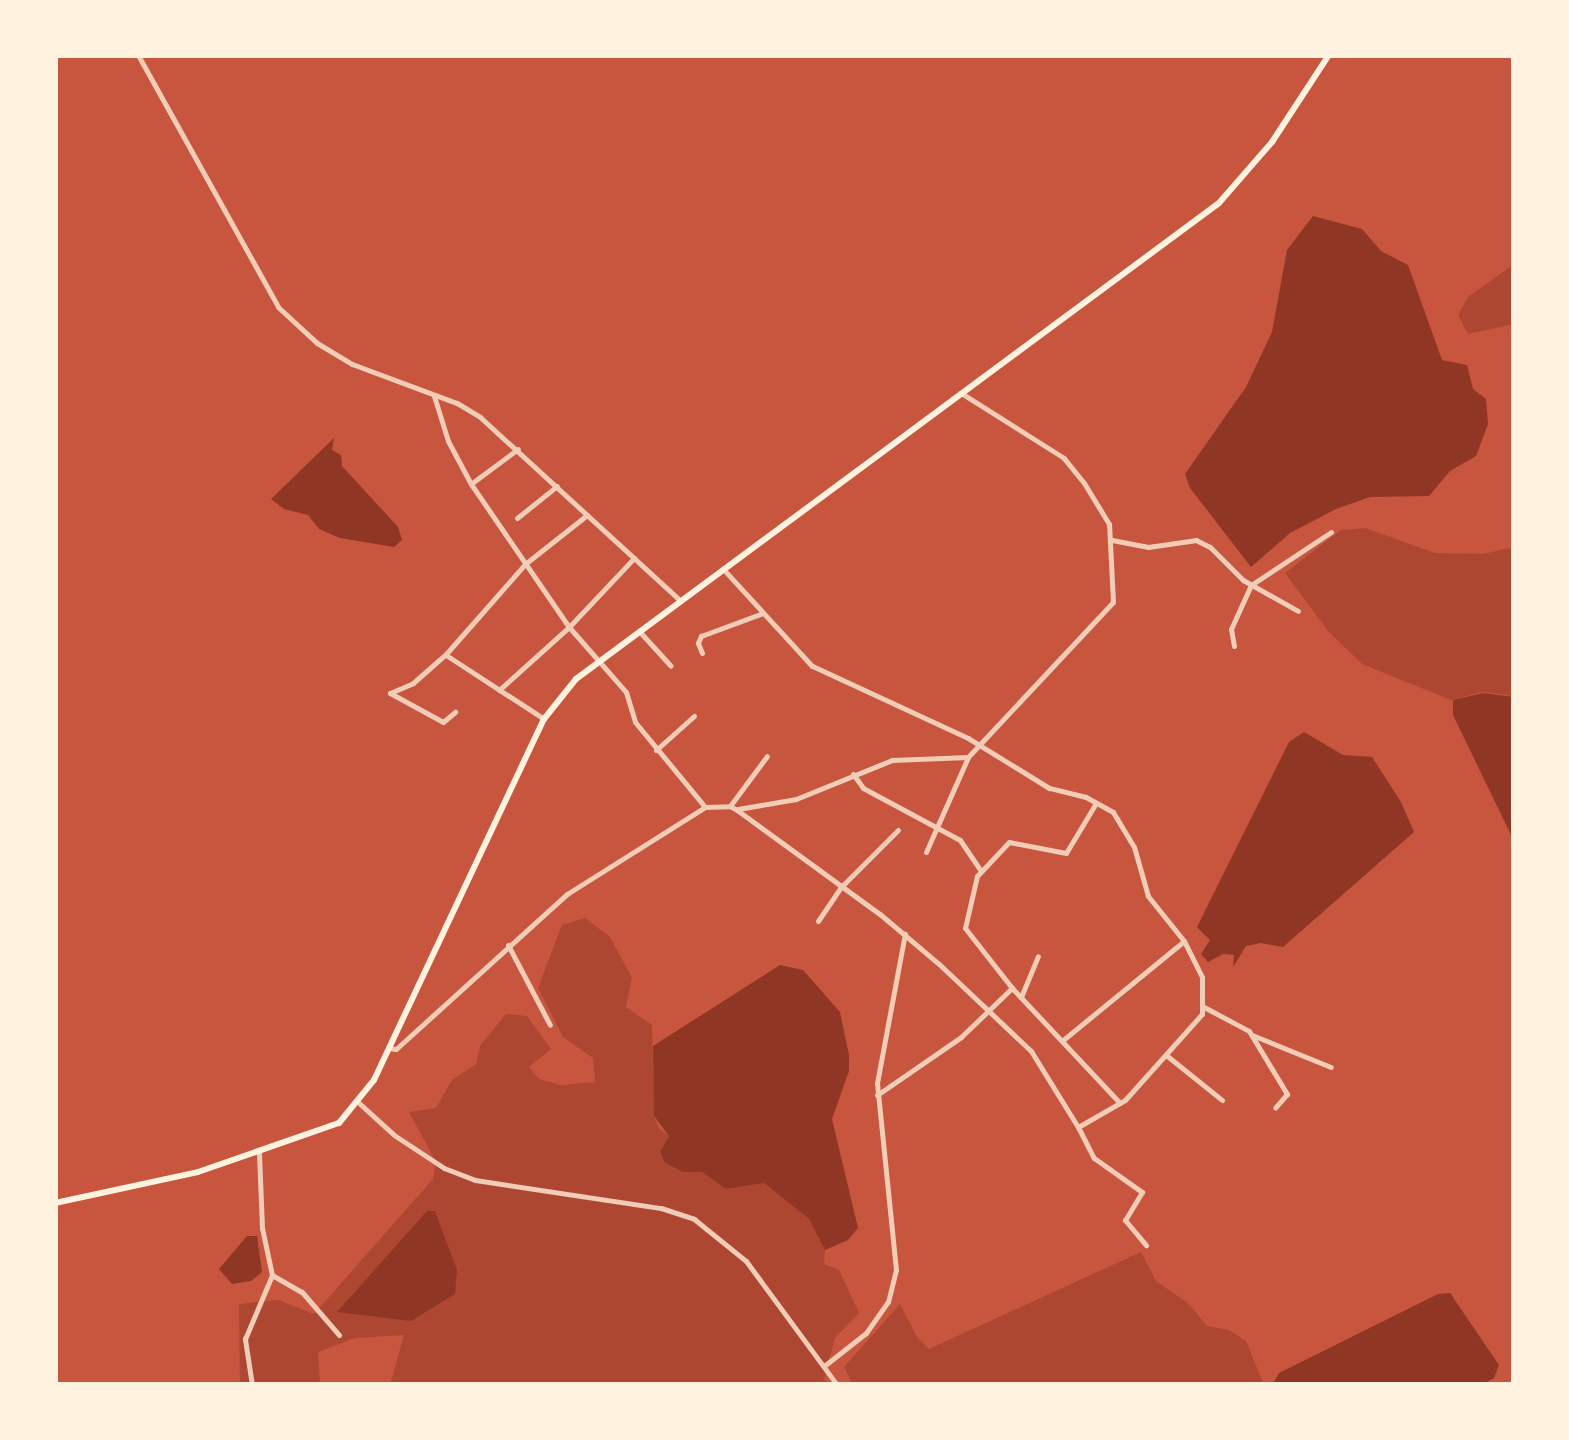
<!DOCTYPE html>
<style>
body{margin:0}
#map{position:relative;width:1569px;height:1440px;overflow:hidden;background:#c8553d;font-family:Roboto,sans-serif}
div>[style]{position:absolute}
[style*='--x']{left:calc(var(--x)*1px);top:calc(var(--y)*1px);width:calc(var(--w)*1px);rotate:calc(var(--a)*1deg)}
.green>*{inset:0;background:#ae4732}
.water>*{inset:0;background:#8f3625}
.minor>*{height:5px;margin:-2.5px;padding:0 2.5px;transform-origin:2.5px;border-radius:2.5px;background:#f1ccb7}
.tertiary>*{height:5px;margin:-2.5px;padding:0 2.5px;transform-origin:2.5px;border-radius:2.5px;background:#f1ccb7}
.secondary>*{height:6px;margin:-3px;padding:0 3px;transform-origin:3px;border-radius:3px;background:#fff3e0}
span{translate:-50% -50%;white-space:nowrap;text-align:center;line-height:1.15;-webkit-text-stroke:10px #fff3e0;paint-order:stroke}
.frame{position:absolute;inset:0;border:58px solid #fff3e0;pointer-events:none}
</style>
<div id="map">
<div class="green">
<div style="clip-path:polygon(1514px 264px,1514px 324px,1468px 334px,1458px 315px,1468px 297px)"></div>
<div style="clip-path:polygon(1365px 528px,1435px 553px,1483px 554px,1514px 547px,1514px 696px,1483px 692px,1451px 700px,1362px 664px,1328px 631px,1285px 573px,1341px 530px)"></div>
<div style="clip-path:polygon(585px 918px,610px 937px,632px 978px,626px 1007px,652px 1025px,654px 1116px,659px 1129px,669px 1136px,660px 1152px,665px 1163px,683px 1172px,702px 1172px,726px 1189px,764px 1183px,809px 1219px,825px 1250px,824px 1264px,839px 1270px,859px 1313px,835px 1338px,824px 1379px,828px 1385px,390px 1385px,404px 1335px,355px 1338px,318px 1352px,320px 1385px,240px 1385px,239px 1304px,278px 1300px,314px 1314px,433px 1179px,436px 1162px,409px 1112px,436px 1108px,452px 1080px,476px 1064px,480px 1046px,506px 1014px,527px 1016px,551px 1049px,529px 1067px,539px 1079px,561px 1085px,595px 1082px,593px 1058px,563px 1037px,538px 988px,562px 925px)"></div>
<div style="clip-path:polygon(1141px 1252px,1156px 1281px,1189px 1304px,1207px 1326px,1229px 1330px,1246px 1341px,1264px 1385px,853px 1385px,844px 1367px,900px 1304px,917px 1337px,929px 1349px)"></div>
</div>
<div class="water">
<div style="clip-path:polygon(1313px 216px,1362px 229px,1381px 251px,1408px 265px,1442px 360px,1467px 365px,1473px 389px,1486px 399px,1488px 424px,1476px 456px,1450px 471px,1429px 496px,1370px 497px,1336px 509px,1290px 533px,1251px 567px,1190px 488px,1185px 474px,1246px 387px,1272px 332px,1287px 250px)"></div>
<div style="clip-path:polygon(334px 438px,332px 450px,341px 455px,342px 466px,398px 527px,402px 540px,394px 547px,340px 538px,319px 529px,308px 515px,284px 509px,271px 499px)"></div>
<div style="clip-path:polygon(1483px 693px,1514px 697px,1514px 841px,1453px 715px,1453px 700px)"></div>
<div style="clip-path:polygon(1304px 732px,1343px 755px,1372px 757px,1401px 802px,1414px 832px,1283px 947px,1261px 943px,1246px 946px,1233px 967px,1234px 955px,1223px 954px,1208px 962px,1201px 954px,1210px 940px,1197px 927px,1289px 742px)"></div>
<div style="clip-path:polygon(780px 965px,803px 970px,840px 1012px,849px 1055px,849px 1071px,832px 1119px,858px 1228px,848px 1240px,825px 1250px,809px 1219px,764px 1183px,726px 1189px,702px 1172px,683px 1172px,665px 1163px,660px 1152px,669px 1136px,654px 1116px,653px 1046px)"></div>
<div style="clip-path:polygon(427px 1211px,435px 1211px,457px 1270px,455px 1294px,411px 1321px,337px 1312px)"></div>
<div style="clip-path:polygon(247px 1236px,257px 1236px,262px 1272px,251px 1281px,232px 1284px,219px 1269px)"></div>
<div style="clip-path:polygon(1450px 1293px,1499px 1365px,1494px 1378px,1481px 1385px,1272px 1385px,1279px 1373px,1438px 1294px)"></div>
</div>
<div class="minor">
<div style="--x:138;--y:55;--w:288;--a:60.9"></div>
<div style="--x:278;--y:307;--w:53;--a:42.7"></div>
<div style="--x:317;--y:343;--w:41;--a:31"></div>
<div style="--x:352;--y:364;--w:112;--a:20.4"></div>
<div style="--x:457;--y:403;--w:27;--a:31"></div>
<div style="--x:480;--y:417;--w:271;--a:42.5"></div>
<div style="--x:434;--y:396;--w:47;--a:72.7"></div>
<div style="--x:448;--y:441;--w:49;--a:61.9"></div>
<div style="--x:471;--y:484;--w:173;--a:55.6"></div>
<div style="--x:569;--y:627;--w:86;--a:48.8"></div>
<div style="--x:626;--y:692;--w:31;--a:73"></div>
<div style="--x:635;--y:722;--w:110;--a:50.5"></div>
<div style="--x:705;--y:807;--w:25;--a:-2"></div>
<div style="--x:730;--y:806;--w:8;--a:30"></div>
<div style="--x:737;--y:810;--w:178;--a:36.1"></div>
<div style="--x:881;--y:915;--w:76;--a:40.2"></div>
<div style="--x:939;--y:964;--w:127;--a:43.4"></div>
<div style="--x:1031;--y:1051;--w:89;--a:58.3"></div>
<div style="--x:1078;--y:1127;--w:54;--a:-29.9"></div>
<div style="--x:1125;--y:1100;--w:115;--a:-48.2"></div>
<div style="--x:1202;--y:1014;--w:37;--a:-90"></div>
<div style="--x:1202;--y:977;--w:40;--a:-116.6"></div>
<div style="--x:1184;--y:941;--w:58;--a:-128.7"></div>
<div style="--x:1148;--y:896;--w:51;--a:-105.9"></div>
<div style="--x:1134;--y:847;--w:41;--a:-121"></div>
<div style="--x:1113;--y:812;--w:31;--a:-151"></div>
<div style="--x:1086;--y:797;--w:38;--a:-166"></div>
<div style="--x:1049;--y:788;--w:95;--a:-148.3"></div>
<div style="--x:968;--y:738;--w:172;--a:-155.2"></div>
<div style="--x:812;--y:666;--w:132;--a:-132.5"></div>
<div style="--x:472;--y:483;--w:57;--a:-36.5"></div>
<div style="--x:517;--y:518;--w:51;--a:-38.7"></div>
<div style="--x:1112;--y:540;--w:37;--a:11"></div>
<div style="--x:1148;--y:547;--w:49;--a:-8.3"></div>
<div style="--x:1196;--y:540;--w:16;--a:27"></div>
<div style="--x:1210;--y:547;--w:47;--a:45"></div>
<div style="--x:1243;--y:580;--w:63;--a:29.4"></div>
<div style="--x:639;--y:631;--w:47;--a:47.6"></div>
<div style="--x:1234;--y:646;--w:17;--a:-100"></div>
<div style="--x:1231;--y:629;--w:48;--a:-65.6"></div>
<div style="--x:1251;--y:585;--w:96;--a:-33.5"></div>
<div style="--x:702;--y:653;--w:11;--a:-112"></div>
<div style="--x:698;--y:643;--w:8;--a:-67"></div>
<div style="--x:701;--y:636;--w:66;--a:-20.4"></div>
<div style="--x:446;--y:655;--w:117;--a:33.1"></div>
<div style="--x:499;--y:690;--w:94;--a:-42"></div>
<div style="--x:569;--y:627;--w:95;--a:-46.7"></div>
<div style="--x:390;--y:693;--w:25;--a:-23"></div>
<div style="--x:413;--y:683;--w:44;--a:-41.3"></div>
<div style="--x:446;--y:654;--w:120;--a:-48.7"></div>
<div style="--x:525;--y:564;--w:79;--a:-38.3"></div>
<div style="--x:390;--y:693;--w:60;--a:28.7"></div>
<div style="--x:443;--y:722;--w:16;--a:-40"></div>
<div style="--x:656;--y:750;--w:51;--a:-41.8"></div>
<div style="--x:853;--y:774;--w:17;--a:54"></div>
<div style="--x:863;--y:788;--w:110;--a:28.2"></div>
<div style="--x:960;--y:840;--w:37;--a:56"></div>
<div style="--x:1096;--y:803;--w:58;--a:121"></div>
<div style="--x:1066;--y:853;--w:58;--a:-169.1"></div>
<div style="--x:1009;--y:842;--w:47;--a:133.3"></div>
<div style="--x:977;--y:876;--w:53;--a:103"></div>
<div style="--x:965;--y:928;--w:76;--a:51.9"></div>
<div style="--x:1012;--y:988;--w:158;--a:46.8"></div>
<div style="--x:730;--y:806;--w:62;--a:-53.5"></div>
<div style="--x:738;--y:809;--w:59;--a:-9.8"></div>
<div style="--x:796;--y:799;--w:104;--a:-22.1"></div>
<div style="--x:892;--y:760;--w:76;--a:-2.3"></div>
<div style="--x:968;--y:757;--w:212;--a:-46.9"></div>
<div style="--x:1113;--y:602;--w:78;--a:-92.9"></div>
<div style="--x:1109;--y:524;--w:48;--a:-121.4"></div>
<div style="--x:1084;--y:483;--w:32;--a:-129"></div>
<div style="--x:1064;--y:458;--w:122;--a:-147.7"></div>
<div style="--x:926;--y:852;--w:104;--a:-66.1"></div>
<div style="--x:818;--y:921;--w:40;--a:-56"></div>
<div style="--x:840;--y:888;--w:82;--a:-45"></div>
<div style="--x:508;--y:945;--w:90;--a:62.3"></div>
<div style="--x:1021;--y:997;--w:44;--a:-67.5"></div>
<div style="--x:1202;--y:1006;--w:53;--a:28"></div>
<div style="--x:1249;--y:1031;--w:74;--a:58.9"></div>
<div style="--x:1287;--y:1094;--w:18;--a:131"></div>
<div style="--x:1252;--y:1035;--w:85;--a:22.1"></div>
<div style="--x:1063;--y:1040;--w:156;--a:-39.3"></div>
<div style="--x:388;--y:1048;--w:8;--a:7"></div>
<div style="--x:396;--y:1049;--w:231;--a:-42.2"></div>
<div style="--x:567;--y:894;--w:163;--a:-32.2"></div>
<div style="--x:1166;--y:1055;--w:72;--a:38.8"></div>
<div style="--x:877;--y:1095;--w:102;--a:-34.6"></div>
<div style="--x:961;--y:1037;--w:71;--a:-43.9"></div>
<div style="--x:1078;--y:1127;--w:35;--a:63"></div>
<div style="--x:1094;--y:1158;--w:59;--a:35.3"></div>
<div style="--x:1142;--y:1192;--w:33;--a:121"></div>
<div style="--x:1125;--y:1220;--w:33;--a:50"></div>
<div style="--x:272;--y:1275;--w:34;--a:30"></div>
<div style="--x:302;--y:1292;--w:57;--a:49.3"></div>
<div style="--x:252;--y:1385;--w:47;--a:-98.7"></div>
<div style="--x:245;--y:1339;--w:69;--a:-67.1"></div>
<div style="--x:272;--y:1275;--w:48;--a:-102"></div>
<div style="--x:262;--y:1228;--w:76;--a:-92.3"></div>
</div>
<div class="tertiary">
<div style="--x:359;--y:1103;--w:47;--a:42.4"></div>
<div style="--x:394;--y:1135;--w:60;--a:33.4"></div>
<div style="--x:444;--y:1168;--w:33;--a:21"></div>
<div style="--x:475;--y:1180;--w:188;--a:8.6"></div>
<div style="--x:661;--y:1208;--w:35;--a:18"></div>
<div style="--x:694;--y:1219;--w:67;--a:38.9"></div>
<div style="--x:746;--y:1261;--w:154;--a:53.7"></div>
<div style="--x:824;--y:1366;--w:53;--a:-38.2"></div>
<div style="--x:866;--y:1333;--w:38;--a:-55"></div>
<div style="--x:888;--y:1302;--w:33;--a:-76"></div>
<div style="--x:896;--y:1270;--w:188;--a:-95.8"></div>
<div style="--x:877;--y:1083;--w:152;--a:-79.4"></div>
</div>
<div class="secondary">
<div style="--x:55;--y:1203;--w:146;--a:-12.2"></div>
<div style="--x:198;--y:1172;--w:149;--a:-19.2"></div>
<div style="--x:339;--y:1123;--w:55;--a:-50.9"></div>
<div style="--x:374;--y:1080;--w:399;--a:-64.8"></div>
<div style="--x:544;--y:719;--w:51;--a:-51.3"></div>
<div style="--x:576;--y:679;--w:800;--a:-36.51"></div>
<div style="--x:1219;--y:203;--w:81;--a:-49"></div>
<div style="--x:1272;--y:142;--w:104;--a:-56.8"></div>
</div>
<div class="frame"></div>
</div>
